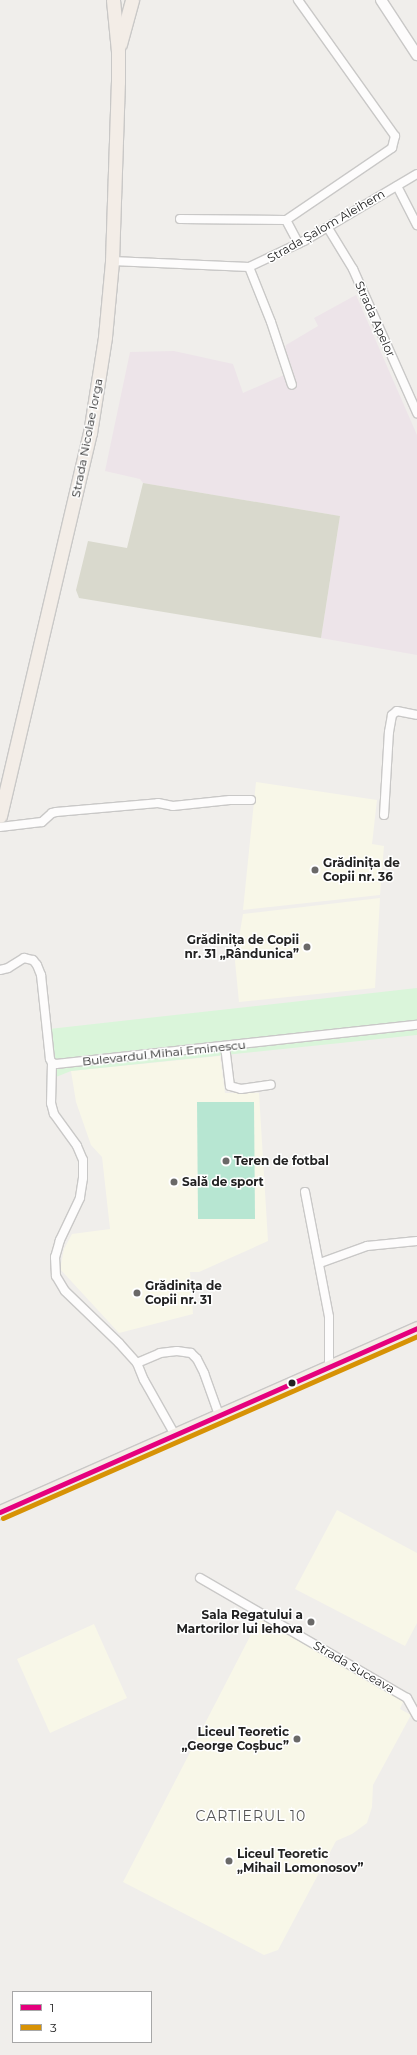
<!DOCTYPE html>
<meta charset="utf-8">
<style>
body{margin:0}
#map{position:relative;width:417px;height:2055px;overflow:hidden;background:#f0eeeb;font-family:Montserrat,sans-serif}
div>[style]{position:absolute}
[style*='--x']{left:calc(var(--x)*1px);top:calc(var(--y)*1px);width:calc(var(--w)*1px);rotate:calc(var(--a)*1deg)}
.industrial>*{inset:0;background:#ede4e9}
.education>*{inset:0;background:#f8f7e8}
.construction>*{inset:0;background:#d9d9cd}
.park>*{inset:0;background:#daf5da}
.pitch>*{inset:0;background:#b7e6d2}
.roads{filter:drop-shadow(1px 0 #c9c8c7) drop-shadow(-1px 0 #c9c8c7) drop-shadow(0 1px #c9c8c7) drop-shadow(0 -1px #c9c8c7)}
.minor>*{height:8px;margin:-4px;padding:0 4px;transform-origin:4px;border-radius:4px;background:#fdfcfc}
.tertiary>*{height:10px;margin:-5px;padding:0 5px;transform-origin:5px;border-radius:5px;background:#fdfcfc}
.primary>*{height:13px;margin:-6.5px;padding:0 6.5px;transform-origin:6.5px;border-radius:6.5px;background:#f3ede7}
.bus-1>*{height:5px;margin:-2.5px;padding:0 2.5px;transform-origin:2.5px;border-radius:2.5px;background:#e5007d}
.bus-2>*{height:5px;margin:-2.5px;padding:0 2.5px;transform-origin:2.5px;border-radius:2.5px;background:#d79205}
.dots>*{width:11px;height:11px;translate:-50% -50%;box-sizing:border-box;border:2px solid #fff;border-radius:50%}
span{translate:-50% -50%;white-space:nowrap;text-align:center;line-height:1.15;-webkit-text-stroke:3px #fff;paint-order:stroke}
.street-label{font-size:12px;color:#222}
.poi-label{font-size:12px;color:#222;font-weight:700}
.left{translate:0 -50%;text-align:left}
.right{translate:-100% -50%;text-align:right}
.quarter-label{font-size:14px;color:#555;letter-spacing:1px}
.legend{position:absolute;left:12px;top:1991px;width:140px;height:52px;box-sizing:border-box;background:#fff;border:1px solid #a7a7a7;margin:0;padding:5px 7px;list-style:none;font-size:12px;color:#222}
.legend li{display:flex;align-items:center;gap:8px;height:20px}
.legend b{width:20px;border:1px solid #a7a7a7}
</style>
<div id="map">
<div class="industrial">
<div style="clip-path:polygon(356px 295px,417px 435px,417px 655px,321px 638px,340px 516px,143px 483px,140px 479px,105px 471px,130px 352px,174px 351px,233px 364px,243px 393px,293px 371px,285px 350px,286px 345px,318px 326px,314px 318px)"></div>
</div>
<div class="education">
<div style="clip-path:polygon(256px 782px,377px 800px,372px 844px,384px 846px,380px 895px,243px 910px)"></div>
<div style="clip-path:polygon(380px 898px,375px 988px,239px 1002px,235px 961px,243px 914px)"></div>
<div style="clip-path:polygon(220px 1056px,225px 1093px,259px 1093px,268px 1241px,199px 1272px,190px 1272px,193px 1314px,119px 1333px,60px 1269px,64px 1249px,72px 1234px,110px 1229px,102px 1157px,91px 1145px,76px 1102px,71px 1071px)"></div>
<div style="clip-path:polygon(337px 1510px,417px 1553px,417px 1623px,405px 1646px,295px 1589px)"></div>
<div style="clip-path:polygon(261px 1615px,405px 1697px,400px 1709px,411px 1715px,373px 1785px,372px 1807px,367px 1823px,352px 1834px,336px 1841px,278px 1950px,264px 1955px,123px 1882px)"></div>
<div style="clip-path:polygon(94px 1624px,127px 1698px,50px 1733px,17px 1659px)"></div>
</div>
<div class="construction">
<div style="clip-path:polygon(143px 483px,340px 516px,321px 638px,79px 598px,76px 590px,88px 541px,127px 548px)"></div>
</div>
<div class="park">
<div style="clip-path:polygon(417px 988px,417px 1035px,71px 1071px,56px 1077px,49px 1029px)"></div>
</div>
<div class="pitch">
<div style="clip-path:polygon(197px 1102px,254px 1102px,255px 1219px,198px 1219px)"></div>
</div>
<div class="roads">
<div class="minor">
<div style="--x:298;--y:0;--w:167;--a:54.5"></div>
<div style="--x:395;--y:136;--w:12;--a:104"></div>
<div style="--x:392;--y:148;--w:128;--a:145.8"></div>
<div style="--x:286;--y:220;--w:27;--a:62"></div>
<div style="--x:397;--y:186;--w:44;--a:62.9"></div>
<div style="--x:180;--y:219;--w:106;--a:0.5"></div>
<div style="--x:328;--y:228;--w:48;--a:58.6"></div>
<div style="--x:353;--y:269;--w:158;--a:66"></div>
<div style="--x:112;--y:261;--w:137;--a:2.5"></div>
<div style="--x:249;--y:267;--w:61;--a:-25.3"></div>
<div style="--x:304;--y:241;--w:131;--a:-30.7"></div>
<div style="--x:249;--y:267;--w:59;--a:68.2"></div>
<div style="--x:271;--y:322;--w:66;--a:71.6"></div>
<div style="--x:384;--y:815;--w:83;--a:-86.6"></div>
<div style="--x:389;--y:732;--w:17;--a:-80"></div>
<div style="--x:392;--y:715;--w:6;--a:-39"></div>
<div style="--x:397;--y:711;--w:20;--a:11"></div>
<div style="--x:0;--y:827;--w:42;--a:-6.8"></div>
<div style="--x:42;--y:822;--w:13;--a:-42"></div>
<div style="--x:52;--y:813;--w:4;--a:-14"></div>
<div style="--x:56;--y:812;--w:102;--a:-5"></div>
<div style="--x:158;--y:803;--w:15;--a:11"></div>
<div style="--x:173;--y:806;--w:57;--a:-6"></div>
<div style="--x:230;--y:800;--w:21;--a:0"></div>
<div style="--x:0;--y:970;--w:8;--a:-14"></div>
<div style="--x:8;--y:968;--w:19;--a:-32"></div>
<div style="--x:24;--y:958;--w:9;--a:13"></div>
<div style="--x:33;--y:960;--w:6;--a:51"></div>
<div style="--x:37;--y:965;--w:11;--a:68"></div>
<div style="--x:41;--y:975;--w:84;--a:83.9"></div>
<div style="--x:50;--y:1059;--w:4;--a:63"></div>
<div style="--x:52;--y:1063;--w:4;--a:14"></div>
<div style="--x:56;--y:1064;--w:363;--a:-6.2"></div>
<div style="--x:225;--y:1046;--w:40;--a:82.9"></div>
<div style="--x:230;--y:1086;--w:11;--a:15"></div>
<div style="--x:241;--y:1089;--w:30;--a:-8"></div>
<div style="--x:52;--y:1063;--w:40;--a:91.4"></div>
<div style="--x:51;--y:1103;--w:11;--a:75"></div>
<div style="--x:54;--y:1114;--w:39;--a:54"></div>
<div style="--x:77;--y:1146;--w:15;--a:67"></div>
<div style="--x:83;--y:1160;--w:18;--a:90"></div>
<div style="--x:83;--y:1178;--w:20;--a:99"></div>
<div style="--x:80;--y:1198;--w:47;--a:115.5"></div>
<div style="--x:60;--y:1240;--w:18;--a:106"></div>
<div style="--x:55;--y:1257;--w:19;--a:87"></div>
<div style="--x:56;--y:1276;--w:17;--a:59"></div>
<div style="--x:65;--y:1291;--w:75;--a:43.9"></div>
<div style="--x:119;--y:1343;--w:27;--a:48"></div>
<div style="--x:137;--y:1363;--w:18;--a:68"></div>
<div style="--x:144;--y:1380;--w:63;--a:60.6"></div>
<div style="--x:305;--y:1192;--w:127;--a:79.1"></div>
<div style="--x:329;--y:1317;--w:49;--a:90"></div>
<div style="--x:320;--y:1263;--w:50;--a:-19.9"></div>
<div style="--x:367;--y:1246;--w:50;--a:-5.7"></div>
<div style="--x:137;--y:1363;--w:25;--a:-23"></div>
<div style="--x:160;--y:1353;--w:17;--a:-7"></div>
<div style="--x:177;--y:1351;--w:14;--a:8"></div>
<div style="--x:191;--y:1353;--w:8;--a:45"></div>
<div style="--x:197;--y:1359;--w:16;--a:63"></div>
<div style="--x:204;--y:1373;--w:45;--a:70.3"></div>
<div style="--x:200;--y:1578;--w:239;--a:30.1"></div>
<div style="--x:407;--y:1698;--w:21;--a:61"></div>
</div>
<div class="tertiary">
<div style="--x:381;--y:0;--w:66;--a:56.8"></div>
</div>
<div class="primary">
<div style="--x:120;--y:44;--w:46;--a:-74.7"></div>
<div style="--x:0;--y:816;--w:393;--a:-76.8"></div>
<div style="--x:90;--y:433;--w:97;--a:-81.1"></div>
<div style="--x:105;--y:337;--w:76;--a:-84.7"></div>
<div style="--x:112;--y:261;--w:179;--a:-88.1"></div>
<div style="--x:118;--y:82;--w:31;--a:-90"></div>
<div style="--x:118;--y:51;--w:51;--a:-95.6"></div>
<div style="--x:0;--y:1512;--w:456;--a:-23.8"></div>
</div>
</div>
<div class="bus-1">
<div style="--x:0;--y:1512;--w:456;--a:-23.8"></div>
</div>
<div class="bus-2">
<div style="--x:3;--y:1518;--w:452;--a:-23.7"></div>
</div>
<div class="dots">
<div style="left:315px;top:870px;background:#6a6968"></div>
<div style="left:307px;top:947px;background:#6a6968"></div>
<div style="left:226px;top:1161px;background:#6a6968"></div>
<div style="left:174px;top:1182px;background:#6a6968"></div>
<div style="left:137px;top:1293px;background:#6a6968"></div>
<div style="left:292px;top:1383px;background:#222"></div>
<div style="left:311px;top:1622px;background:#6a6968"></div>
<div style="left:297px;top:1739px;background:#6a6968"></div>
<div style="left:229px;top:1861px;background:#6a6968"></div>
</div>
<div class="street-label">
<span style="left:326px;top:226px;rotate:-30deg">Strada Șalom Aleihem</span>
<span style="left:375px;top:319px;rotate:66deg">Strada Apelor</span>
<span style="left:87px;top:438px;rotate:-79deg">Strada Nicolae Iorga</span>
<span style="left:164px;top:1053px;rotate:-6deg">Bulevardul Mihai Eminescu</span>
<span style="left:354px;top:1667px;rotate:30deg">Strada Suceava</span>
</div>
<div class="poi-label">
<span class="left" style="left:323px;top:870px">Grădinița de<br>Copii nr. 36</span>
<span class="right" style="left:299px;top:947px">Grădinița de Copii<br>nr. 31 „Rândunica”</span>
<span class="left" style="left:234px;top:1161px">Teren de fotbal</span>
<span class="left" style="left:182px;top:1182px">Sală de sport</span>
<span class="left" style="left:145px;top:1293px">Grădinița de<br>Copii nr. 31</span>
<span class="right" style="left:303px;top:1622px">Sala Regatului a<br>Martorilor lui Iehova</span>
<span class="right" style="left:289px;top:1739px">Liceul Teoretic<br>„George Coșbuc”</span>
<span class="left" style="left:237px;top:1861px">Liceul Teoretic<br>„Mihail Lomonosov”</span>
</div>
<div class="quarter-label">
<span style="left:251px;top:1816px">CARTIERUL 10</span>
</div>
<ul class="legend">
<li><b style="height:5px;background:#e5007d"></b>1</li>
<li><b style="height:5px;background:#d79205"></b>3</li>
</ul>
</div>
